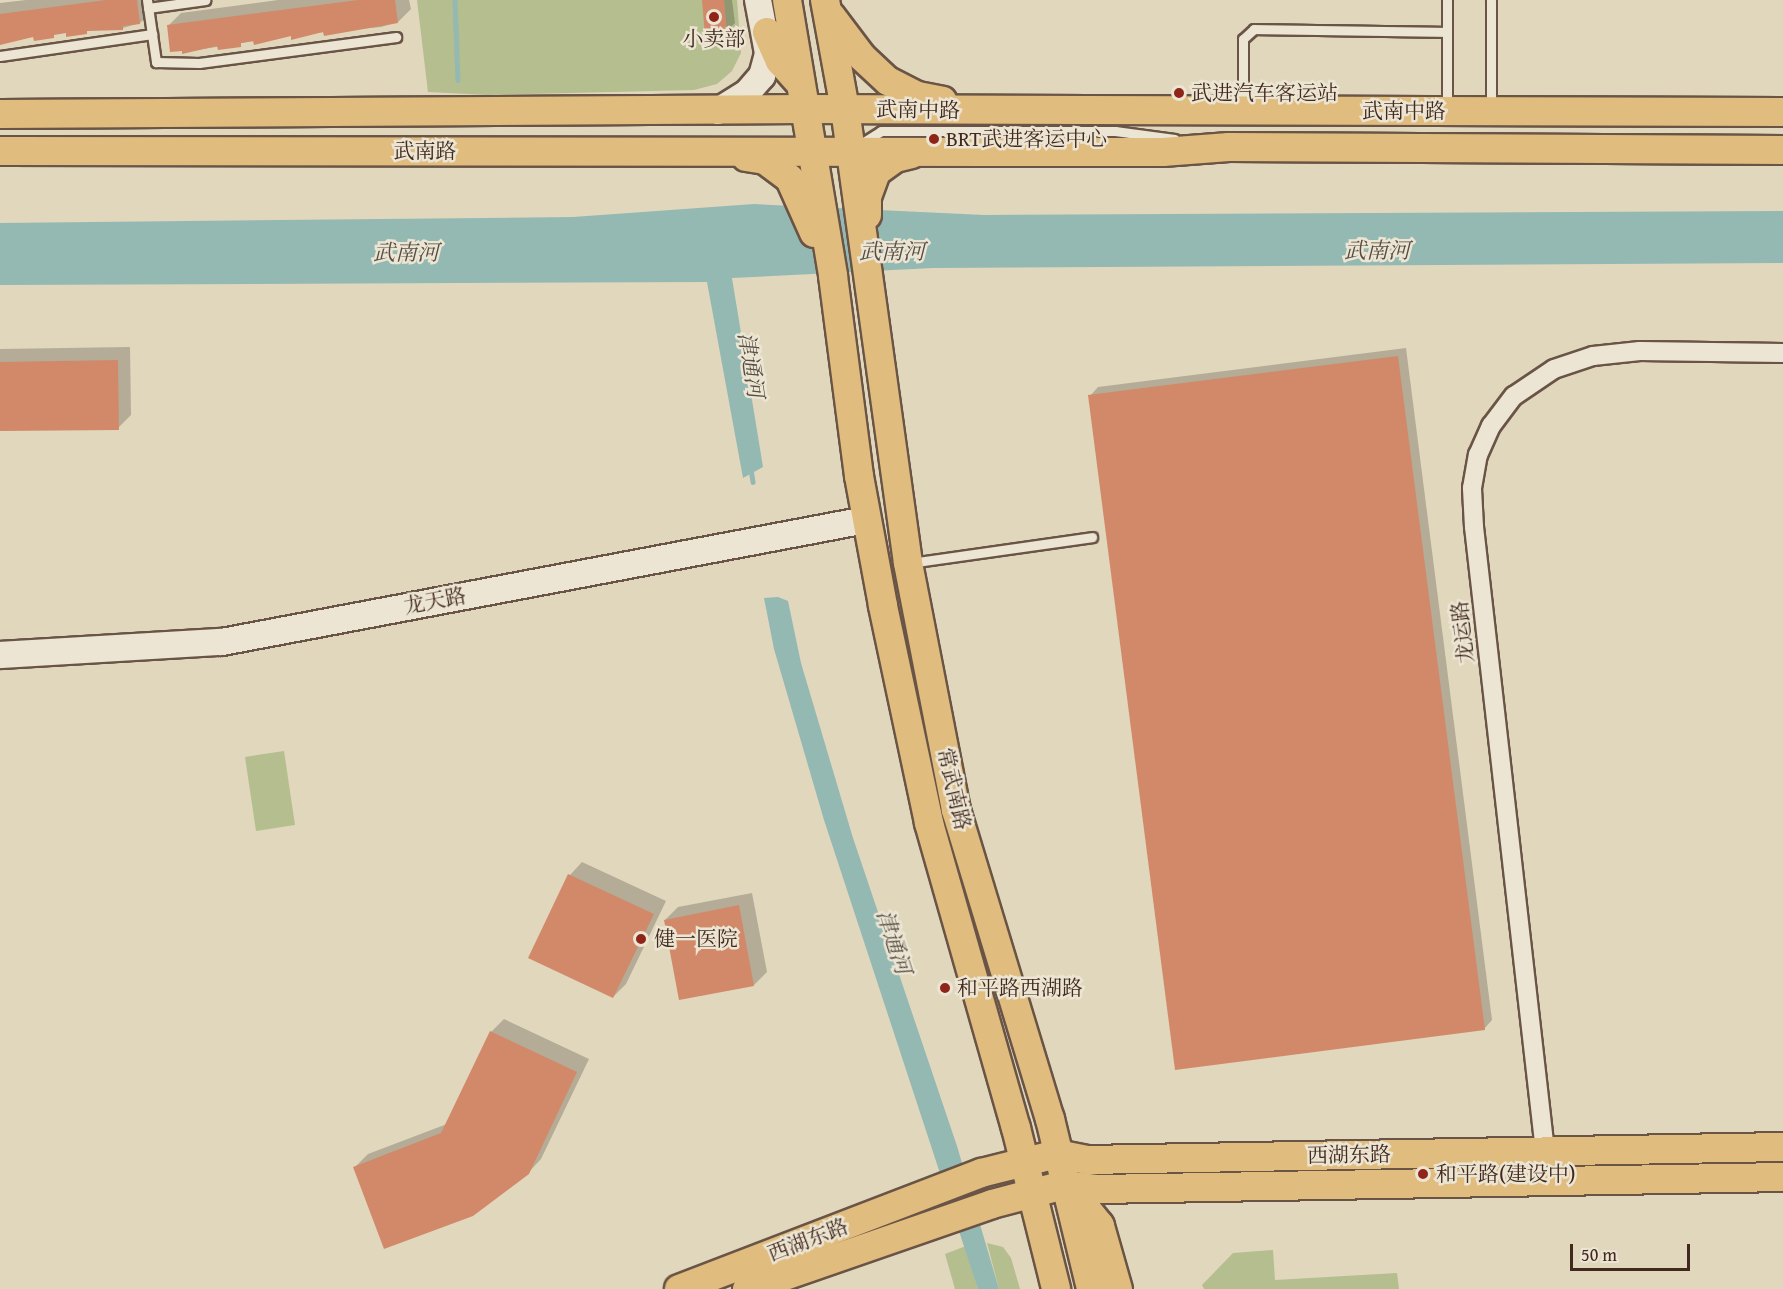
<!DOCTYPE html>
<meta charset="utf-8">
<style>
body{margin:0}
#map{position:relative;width:1783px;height:1289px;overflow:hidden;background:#e1d7bc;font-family:"Gentium Book Plus","Noto Serif SC",serif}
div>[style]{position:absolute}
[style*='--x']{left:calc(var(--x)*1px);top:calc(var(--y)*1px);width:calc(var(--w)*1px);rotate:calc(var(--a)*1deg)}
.green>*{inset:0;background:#b5be8f}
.water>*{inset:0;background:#94b9b2}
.shadow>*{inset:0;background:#0003}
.stream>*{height:4.5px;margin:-2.25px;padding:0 2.25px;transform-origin:2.25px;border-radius:2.25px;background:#94b9b2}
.building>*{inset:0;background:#d2896a}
.roads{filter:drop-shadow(2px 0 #695446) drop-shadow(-2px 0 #695446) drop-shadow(0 2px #695446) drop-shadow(0 -2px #695446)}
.lane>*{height:9px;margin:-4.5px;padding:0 4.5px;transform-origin:4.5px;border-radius:4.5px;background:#ece5d3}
.street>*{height:18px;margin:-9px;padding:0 9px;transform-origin:9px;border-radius:9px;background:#ece5d3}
.secondary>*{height:26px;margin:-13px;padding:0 13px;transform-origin:13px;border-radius:13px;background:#ece5d3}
.primary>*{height:28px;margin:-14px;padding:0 14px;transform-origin:14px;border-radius:14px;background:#e0bc7e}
.highway>*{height:33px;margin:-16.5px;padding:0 16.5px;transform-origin:16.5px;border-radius:16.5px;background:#e0bc7e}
.dots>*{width:16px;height:16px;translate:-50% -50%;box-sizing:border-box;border:3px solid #ece5d3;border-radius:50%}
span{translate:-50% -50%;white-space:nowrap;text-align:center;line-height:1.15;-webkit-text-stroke:5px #ece5d3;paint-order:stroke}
.poi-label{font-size:21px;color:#41291e}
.left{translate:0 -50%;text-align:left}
.street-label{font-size:21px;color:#41291e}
.water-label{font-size:22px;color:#564d43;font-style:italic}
.scale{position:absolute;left:1570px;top:1244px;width:120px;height:27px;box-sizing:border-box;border:3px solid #41291e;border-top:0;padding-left:8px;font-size:18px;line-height:21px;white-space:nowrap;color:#41291e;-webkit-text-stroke:4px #ece5d3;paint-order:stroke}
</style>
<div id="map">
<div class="green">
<div style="clip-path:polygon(417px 0,737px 0,741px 53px,732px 71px,717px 84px,694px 90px,487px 95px,428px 92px)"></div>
<div style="clip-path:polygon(284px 751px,295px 825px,256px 831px,245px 757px)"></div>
<div style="clip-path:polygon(987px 1243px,1003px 1247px,1011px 1258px,1020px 1289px,999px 1289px)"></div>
<div style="clip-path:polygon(966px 1246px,978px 1289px,955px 1289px,945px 1254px)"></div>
<div style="clip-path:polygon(1273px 1250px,1275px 1280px,1397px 1273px,1399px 1289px,1204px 1289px,1202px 1285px,1233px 1253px)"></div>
</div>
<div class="water">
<div style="clip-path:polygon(754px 204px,984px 215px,1783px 211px,1783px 263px,933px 268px,732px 278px,763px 467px,743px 478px,707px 282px,0 285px,0 223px,573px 217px)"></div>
<div style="clip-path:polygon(778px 597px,788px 601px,801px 663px,853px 838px,957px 1146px,999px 1289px,978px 1289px,824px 820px,774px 649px,764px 598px)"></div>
</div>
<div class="shadow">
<div style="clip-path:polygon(26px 0,151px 0,153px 10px,140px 23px,123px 28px,34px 35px,0 43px,0 3px)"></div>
<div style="clip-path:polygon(278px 0,409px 0,411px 9px,398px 22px,381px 27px,292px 35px,184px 52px,168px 26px,181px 13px)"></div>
<div style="clip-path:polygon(704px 0,732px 0,735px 23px,726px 32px)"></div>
<div style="clip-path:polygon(130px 347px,131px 415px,118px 428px,0 430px,0 349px)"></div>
<div style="clip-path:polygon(1406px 348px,1492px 1020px,1484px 1029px,1090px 396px,1098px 387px)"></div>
<div style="clip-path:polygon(582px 862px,666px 901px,626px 984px,613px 997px,530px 958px,570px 875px)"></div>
<div style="clip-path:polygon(752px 893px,767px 972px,754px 985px,665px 920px,678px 907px)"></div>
<div style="clip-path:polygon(504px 1019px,589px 1059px,541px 1159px,528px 1173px,355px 1167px,368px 1154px,447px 1124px,491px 1032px)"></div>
</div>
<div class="stream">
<div style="--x:455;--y:0;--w:80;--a:87.9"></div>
<div style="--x:751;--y:469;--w:13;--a:81"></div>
</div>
<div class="building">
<div style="clip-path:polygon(106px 0,137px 0,140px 24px,123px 26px,123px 30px,87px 31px,87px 34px,66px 37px,66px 33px,54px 35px,54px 38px,34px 41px,33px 37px,0 45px,0 14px)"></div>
<div style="clip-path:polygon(358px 0,395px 0,398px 23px,324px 36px,323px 32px,291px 40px,291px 36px,254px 45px,253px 41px,241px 43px,241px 47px,218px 50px,217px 46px,182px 54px,182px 51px,170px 52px,167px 25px)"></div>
<div style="clip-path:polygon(702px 0,724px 0,727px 33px,705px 36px)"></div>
<div style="clip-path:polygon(1398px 356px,1485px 1030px,1175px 1070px,1088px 395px)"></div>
<div style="clip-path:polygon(118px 360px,119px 430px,0 431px,0 362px)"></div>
<div style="clip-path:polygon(568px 874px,654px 914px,613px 998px,528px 958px)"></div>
<div style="clip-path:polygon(739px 905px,754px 986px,679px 1000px,664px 920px)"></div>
<div style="clip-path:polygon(490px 1031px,577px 1072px,529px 1174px,473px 1216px,384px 1249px,353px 1167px,441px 1133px)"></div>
</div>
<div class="roads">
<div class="lane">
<div style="--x:147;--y:0;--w:63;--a:81.7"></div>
<div style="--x:156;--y:62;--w:43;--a:1.3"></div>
<div style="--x:199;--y:63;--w:199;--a:-7.5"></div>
<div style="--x:1447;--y:0;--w:109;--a:90"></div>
<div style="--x:1491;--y:0;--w:109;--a:90"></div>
<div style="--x:148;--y:8;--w:58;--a:-8"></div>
<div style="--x:0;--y:56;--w:154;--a:-8.2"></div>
<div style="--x:1243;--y:108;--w:69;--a:-90"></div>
<div style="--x:1243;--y:39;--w:15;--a:-42"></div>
<div style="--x:1254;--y:29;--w:193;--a:0.9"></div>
<div style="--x:862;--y:143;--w:22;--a:-32"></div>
<div style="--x:881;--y:131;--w:234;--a:0"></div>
<div style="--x:1115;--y:131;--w:60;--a:7.7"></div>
<div style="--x:910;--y:563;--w:184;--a:-8.1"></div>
</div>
<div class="street">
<div style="--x:1545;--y:1151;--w:628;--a:-96.49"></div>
<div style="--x:1474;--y:527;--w:39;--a:-93"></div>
<div style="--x:1472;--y:488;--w:34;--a:-80"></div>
<div style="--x:1478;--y:455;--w:32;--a:-66"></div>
<div style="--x:1491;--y:426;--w:38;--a:-53"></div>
<div style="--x:1514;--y:396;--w:48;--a:-34"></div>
<div style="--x:1554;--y:369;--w:41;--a:-18.4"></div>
<div style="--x:1593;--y:356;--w:47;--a:-6.1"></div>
<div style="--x:1640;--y:351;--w:143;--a:0.8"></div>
</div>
<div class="secondary">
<div style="--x:718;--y:111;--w:34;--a:-32"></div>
<div style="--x:747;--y:93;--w:23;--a:-49"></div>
<div style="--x:762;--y:76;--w:24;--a:-75"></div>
<div style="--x:768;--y:53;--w:54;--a:-100.7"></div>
<div style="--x:0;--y:655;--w:222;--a:-3.4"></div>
<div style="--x:222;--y:642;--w:655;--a:-10.73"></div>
</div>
<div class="primary">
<div style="--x:787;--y:0;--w:280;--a:80.5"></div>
<div style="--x:833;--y:276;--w:202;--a:82.6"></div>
<div style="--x:859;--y:476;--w:132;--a:79.5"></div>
<div style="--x:883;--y:606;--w:222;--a:78"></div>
<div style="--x:929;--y:823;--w:317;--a:74.1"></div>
<div style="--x:1016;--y:1128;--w:166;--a:76"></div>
<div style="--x:825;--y:0;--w:111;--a:79.6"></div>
<div style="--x:845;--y:109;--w:458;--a:82.1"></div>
<div style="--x:908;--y:563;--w:252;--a:79"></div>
<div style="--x:956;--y:810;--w:323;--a:73.1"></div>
<div style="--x:1050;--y:1119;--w:175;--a:76.4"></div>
<div style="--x:831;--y:16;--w:51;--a:52.9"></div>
<div style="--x:862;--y:57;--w:35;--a:43"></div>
<div style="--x:888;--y:81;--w:34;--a:27"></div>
<div style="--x:918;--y:96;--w:25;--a:11"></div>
<div style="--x:767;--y:32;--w:32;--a:66"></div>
<div style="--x:780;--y:61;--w:30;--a:48"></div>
<div style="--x:0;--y:114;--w:806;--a:-0.36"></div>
<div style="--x:806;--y:109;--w:977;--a:0.18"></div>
<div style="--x:0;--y:151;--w:1163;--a:0.05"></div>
<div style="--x:1163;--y:152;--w:66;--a:-4.3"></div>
<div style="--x:1229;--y:147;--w:554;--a:0.31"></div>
<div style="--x:746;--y:157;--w:19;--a:9"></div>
<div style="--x:765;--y:160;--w:31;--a:37"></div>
<div style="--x:790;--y:179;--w:59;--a:66"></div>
<div style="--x:867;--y:215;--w:18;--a:-90"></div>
<div style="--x:867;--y:197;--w:27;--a:-70"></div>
<div style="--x:876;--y:172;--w:24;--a:-36"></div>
<div style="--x:895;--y:158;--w:17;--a:-13"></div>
<div style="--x:679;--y:1289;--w:324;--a:-21"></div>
<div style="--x:981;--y:1173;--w:78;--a:-14"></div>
<div style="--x:1057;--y:1154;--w:31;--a:11"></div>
<div style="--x:1087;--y:1160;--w:696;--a:-1.07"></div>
<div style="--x:747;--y:1289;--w:259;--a:-19.1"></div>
<div style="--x:992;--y:1204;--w:74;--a:-14.8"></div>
<div style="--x:1064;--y:1185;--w:34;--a:7"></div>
<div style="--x:1098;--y:1189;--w:685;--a:-1"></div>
</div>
<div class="highway">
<div style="--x:1064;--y:1185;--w:53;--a:51.2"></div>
<div style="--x:1097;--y:1226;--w:66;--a:74.1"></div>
</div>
</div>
<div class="dots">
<div style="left:714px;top:17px;background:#8f2418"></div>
<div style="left:1179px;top:93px;background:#8f2418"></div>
<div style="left:934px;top:139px;background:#8f2418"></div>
<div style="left:641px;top:939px;background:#8f2418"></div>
<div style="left:945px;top:988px;background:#8f2418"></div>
<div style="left:1423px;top:1174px;background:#8f2418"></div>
</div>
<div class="poi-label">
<span style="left:714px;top:39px">小卖部</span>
<span class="left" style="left:1191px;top:93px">武进汽车客运站</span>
<span class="left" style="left:946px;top:139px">BRT武进客运中心</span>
<span class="left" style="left:654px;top:939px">健一医院</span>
<span class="left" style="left:957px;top:988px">和平路西湖路</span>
<span class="left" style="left:1436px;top:1174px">和平路(建设中)</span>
</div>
<div class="street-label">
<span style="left:918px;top:110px;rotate:1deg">武南中路</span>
<span style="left:1404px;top:111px">武南中路</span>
<span style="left:425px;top:151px">武南路</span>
<span style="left:435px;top:601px;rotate:-11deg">龙天路</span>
<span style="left:1463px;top:632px;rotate:-97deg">龙运路</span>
<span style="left:954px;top:789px;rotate:77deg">常武南路</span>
<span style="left:1349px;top:1155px;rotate:-1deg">西湖东路</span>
<span style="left:808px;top:1240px;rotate:-21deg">西湖东路</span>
</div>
<div class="water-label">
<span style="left:1377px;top:251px">武南河</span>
<span style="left:892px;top:252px">武南河</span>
<span style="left:406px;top:253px">武南河</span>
<span style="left:751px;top:365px;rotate:81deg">津通河</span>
<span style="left:894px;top:942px;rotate:72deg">津通河</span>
</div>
<div class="scale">50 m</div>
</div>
